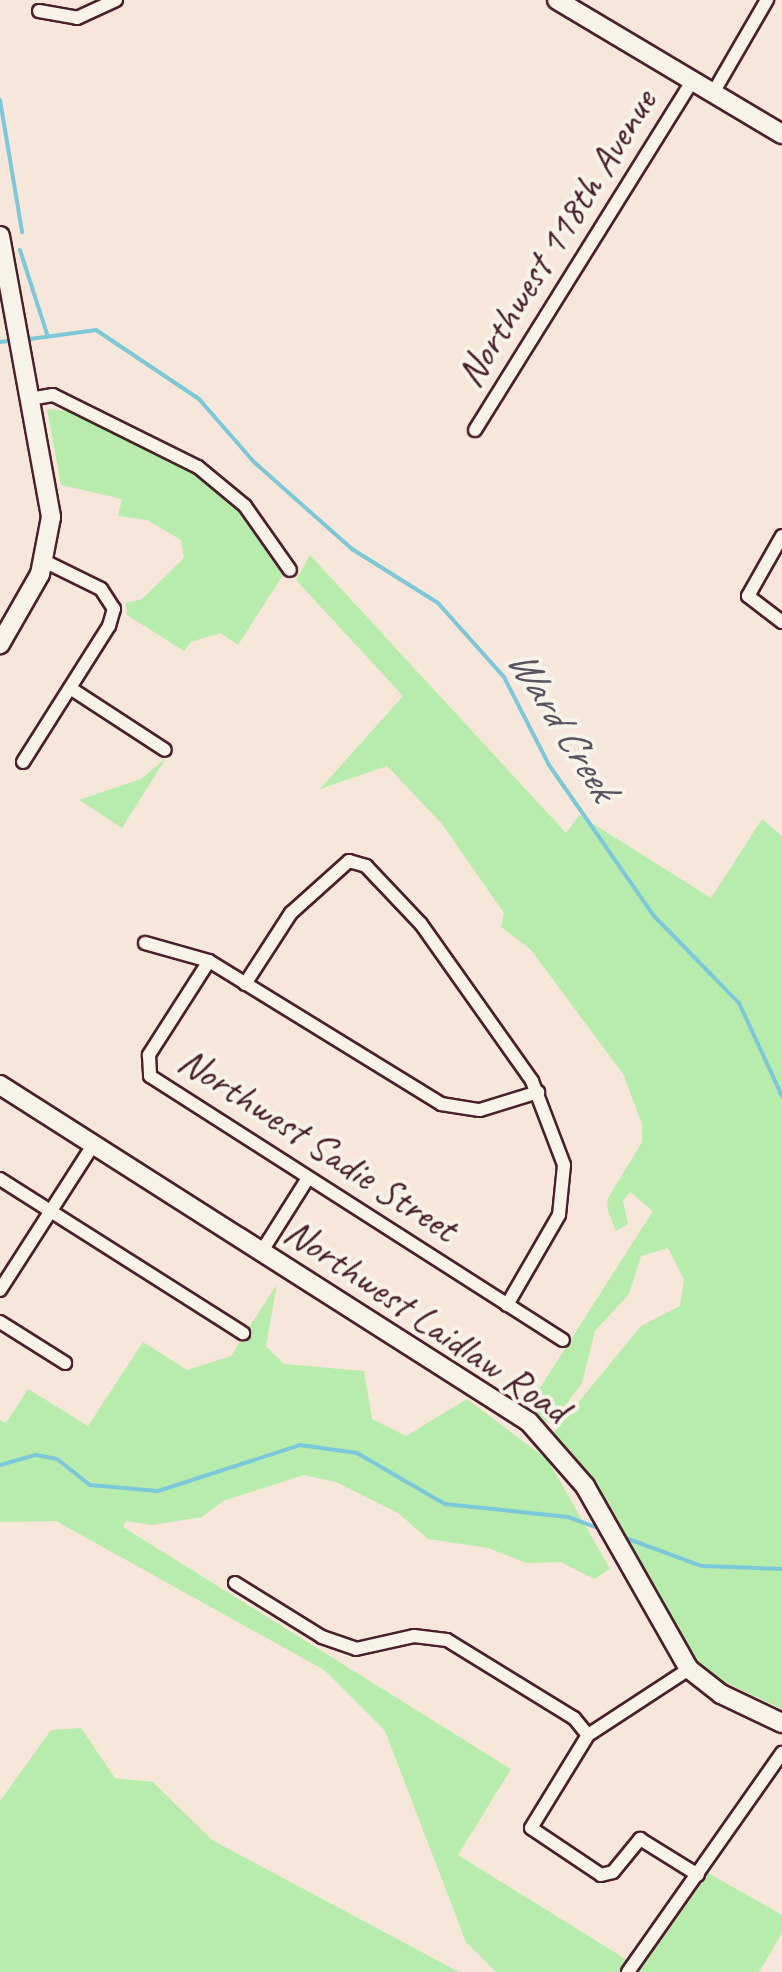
<!DOCTYPE html>
<style>
body{margin:0}
#map{position:relative;width:782px;height:1972px;overflow:hidden;background:#f7e7da;font-family:Caveat,sans-serif}
div>[style]{position:absolute}
[style*='--x']{left:calc(var(--x)*1px);top:calc(var(--y)*1px);width:calc(var(--w)*1px);rotate:calc(var(--a)*1deg)}
.green>*{inset:0;background:#b8ecad}
.stream>*{height:4px;margin:-2px;padding:0 2px;transform-origin:2px;border-radius:2px;background:#7cc8db}
.roads{filter:drop-shadow(2px 0 #4a1f2b) drop-shadow(-2px 0 #4a1f2b) drop-shadow(0 2px #4a1f2b) drop-shadow(0 -2px #4a1f2b)}
.street>*{height:12px;margin:-6px;padding:0 6px;transform-origin:6px;border-radius:6px;background:#f7f3e8}
.secondary>*{height:18px;margin:-9px;padding:0 9px;transform-origin:9px;border-radius:9px;background:#f7f3e8}
span{translate:-50% -50%;white-space:nowrap;text-align:center;line-height:1.15;-webkit-text-stroke:8px #f7f3e8;paint-order:stroke}
.street-label{font-size:40px;color:#4a1f2b}
.water-label{font-size:42px;color:#595260;font-style:italic}
</style>
<div id="map">
<div class="green">
<i style="clip-path:polygon(47px 409px,71px 411px,177px 459px,236px 500px,287px 569px,238px 645px,220px 633px,191px 642px,184px 651px,127px 615px,126px 603px,142px 599px,184px 558px,181px 540px,147px 520px,118px 516px,122px 499px,61px 485px)"></i>
<i style="clip-path:polygon(310px 555px,566px 833px,579px 815px,711px 898px,762px 819px,782px 836px,782px 1709px,718px 1679px,693px 1659px,592px 1478px,554px 1432px,641px 1326px,680px 1306px,684px 1280px,668px 1248px,641px 1256px,629px 1294px,595px 1331px,582px 1383px,565px 1406px,545px 1424px,529px 1405px,653px 1211px,630px 1192px,623px 1201px,628px 1224px,616px 1231px,608px 1211px,607px 1200px,642px 1142px,642px 1124px,623px 1074px,531px 950px,501px 927px,504px 913px,442px 824px,387px 766px,320px 789px,403px 696px,296px 580px)"></i>
<i style="clip-path:polygon(166px 758px,122px 828px,79px 800px,141px 779px)"></i>
<i style="clip-path:polygon(277px 1284px,266px 1346px,284px 1364px,364px 1371px,372px 1419px,406px 1436px,467px 1399px,548px 1460px,610px 1569px,594px 1579px,561px 1562px,527px 1563px,488px 1548px,428px 1539px,398px 1513px,336px 1482px,304px 1475px,223px 1501px,202px 1517px,152px 1525px,126px 1521px,123px 1527px,511px 1769px,458px 1855px,627px 1960px,619px 1972px,496px 1972px,466px 1942px,385px 1731px,324px 1670px,56px 1521px,0 1522px,0 1420px,6px 1423px,28px 1389px,88px 1426px,143px 1342px,187px 1370px,231px 1356px)"></i>
<i style="clip-path:polygon(81px 1728px,115px 1778px,153px 1782px,212px 1840px,459px 1972px,0 1972px,0 1801px,51px 1730px)"></i>
<i style="clip-path:polygon(708px 1873px,782px 1915px,782px 1933px,759px 1972px,639px 1972px)"></i>
</div>
<div class="stream">
<i style="--x:0;--y:100;--w:134;--a:80.5"></i>
<i style="--x:20;--y:250;--w:91;--a:72.2"></i>
<i style="--x:30;--y:339;--w:67;--a:-7.8"></i>
<i style="--x:96;--y:330;--w:124;--a:33.8"></i>
<i style="--x:199;--y:399;--w:84;--a:48.9"></i>
<i style="--x:254;--y:462;--w:131;--a:41.6"></i>
<i style="--x:352;--y:549;--w:102;--a:32.1"></i>
<i style="--x:438;--y:603;--w:99;--a:48.3"></i>
<i style="--x:504;--y:677;--w:99;--a:62.9"></i>
<i style="--x:549;--y:765;--w:184;--a:55.2"></i>
<i style="--x:654;--y:916;--w:122;--a:45.7"></i>
<i style="--x:739;--y:1003;--w:102;--a:65.2"></i>
<i style="--x:0;--y:342;--w:9;--a:-6"></i>
<i style="--x:0;--y:1465;--w:37;--a:-16"></i>
<i style="--x:36;--y:1455;--w:21;--a:11"></i>
<i style="--x:57;--y:1459;--w:42;--a:38.2"></i>
<i style="--x:90;--y:1485;--w:68;--a:5"></i>
<i style="--x:158;--y:1491;--w:149;--a:-17.9"></i>
<i style="--x:300;--y:1445;--w:58;--a:8"></i>
<i style="--x:357;--y:1453;--w:102;--a:30.1"></i>
<i style="--x:445;--y:1504;--w:124;--a:6"></i>
<i style="--x:568;--y:1517;--w:30;--a:20"></i>
<i style="--x:623;--y:1537;--w:84;--a:20.2"></i>
<i style="--x:702;--y:1566;--w:80;--a:2.1"></i>
</div>
<div class="roads">
<div class="street">
<i style="--x:39;--y:11;--w:39;--a:10"></i>
<i style="--x:77;--y:18;--w:43;--a:-24.8"></i>
<i style="--x:713;--y:93;--w:108;--a:-59.9"></i>
<i style="--x:30;--y:399;--w:23;--a:-10"></i>
<i style="--x:53;--y:395;--w:162;--a:26.4"></i>
<i style="--x:198;--y:467;--w:61;--a:39.7"></i>
<i style="--x:245;--y:506;--w:78;--a:54.9"></i>
<i style="--x:475;--y:430;--w:411;--a:-58.1"></i>
<i style="--x:782;--y:536;--w:69;--a:119.5"></i>
<i style="--x:748;--y:596;--w:43;--a:37.4"></i>
<i style="--x:70;--y:688;--w:113;--a:33.1"></i>
<i style="--x:23;--y:762;--w:161;--a:-57.7"></i>
<i style="--x:109;--y:626;--w:18;--a:-74"></i>
<i style="--x:114;--y:609;--w:24;--a:-123"></i>
<i style="--x:101;--y:589;--w:64;--a:-153.8"></i>
<i style="--x:145;--y:943;--w:66;--a:15.7"></i>
<i style="--x:209;--y:961;--w:273;--a:31.6"></i>
<i style="--x:441;--y:1104;--w:39;--a:9"></i>
<i style="--x:480;--y:1110;--w:61;--a:-17.2"></i>
<i style="--x:209;--y:961;--w:112;--a:122.6"></i>
<i style="--x:149;--y:1055;--w:21;--a:87"></i>
<i style="--x:150;--y:1076;--w:490;--a:32.6"></i>
<i style="--x:245;--y:984;--w:85;--a:-57.1"></i>
<i style="--x:291;--y:913;--w:78;--a:-41.9"></i>
<i style="--x:349;--y:861;--w:18;--a:16"></i>
<i style="--x:366;--y:866;--w:80;--a:46.5"></i>
<i style="--x:421;--y:924;--w:192;--a:54.7"></i>
<i style="--x:532;--y:1081;--w:90;--a:69.1"></i>
<i style="--x:564;--y:1165;--w:50;--a:95.7"></i>
<i style="--x:559;--y:1215;--w:104;--a:120"></i>
<i style="--x:0;--y:1179;--w:288;--a:32.4"></i>
<i style="--x:262;--y:1251;--w:86;--a:-57.8"></i>
<i style="--x:0;--y:1290;--w:172;--a:-57.3"></i>
<i style="--x:0;--y:1322;--w:77;--a:32.2"></i>
<i style="--x:235;--y:1583;--w:102;--a:31.8"></i>
<i style="--x:322;--y:1637;--w:36;--a:19"></i>
<i style="--x:356;--y:1649;--w:59;--a:-12.6"></i>
<i style="--x:414;--y:1636;--w:33;--a:7"></i>
<i style="--x:447;--y:1640;--w:149;--a:31.6"></i>
<i style="--x:574;--y:1718;--w:22;--a:51"></i>
<i style="--x:689;--y:1669;--w:121;--a:146.8"></i>
<i style="--x:588;--y:1735;--w:109;--a:121.5"></i>
<i style="--x:531;--y:1828;--w:84;--a:33.9"></i>
<i style="--x:601;--y:1875;--w:12;--a:-14"></i>
<i style="--x:613;--y:1872;--w:43;--a:-50.7"></i>
<i style="--x:640;--y:1839;--w:68;--a:31.8"></i>
<i style="--x:628;--y:1972;--w:268;--a:-54.9"></i>
</div>
<div class="secondary">
<i style="--x:557;--y:0;--w:262;--a:30.8"></i>
<i style="--x:0;--y:236;--w:286;--a:79.7"></i>
<i style="--x:51;--y:517;--w:58;--a:100.9"></i>
<i style="--x:40;--y:574;--w:81;--a:119.7"></i>
<i style="--x:0;--y:1085;--w:627;--a:32.5"></i>
<i style="--x:529;--y:1422;--w:85;--a:48.8"></i>
<i style="--x:585;--y:1486;--w:210;--a:60.4"></i>
<i style="--x:689;--y:1669;--w:41;--a:38"></i>
<i style="--x:721;--y:1694;--w:68;--a:25.4"></i>
</div>
</div>
<div class="street-label">
<span style="left:556px;top:238px;rotate:-58deg">Northwest 118th Avenue</span>
<span style="left:318px;top:1144px;rotate:33deg">Northwest Sadie Street</span>
<span style="left:427px;top:1320px;rotate:34deg">Northwest Laidlaw Road</span>
</div>
<div class="water-label">
<span style="left:562px;top:724px;rotate:58deg">Ward Creek</span>
</div>
</div>
